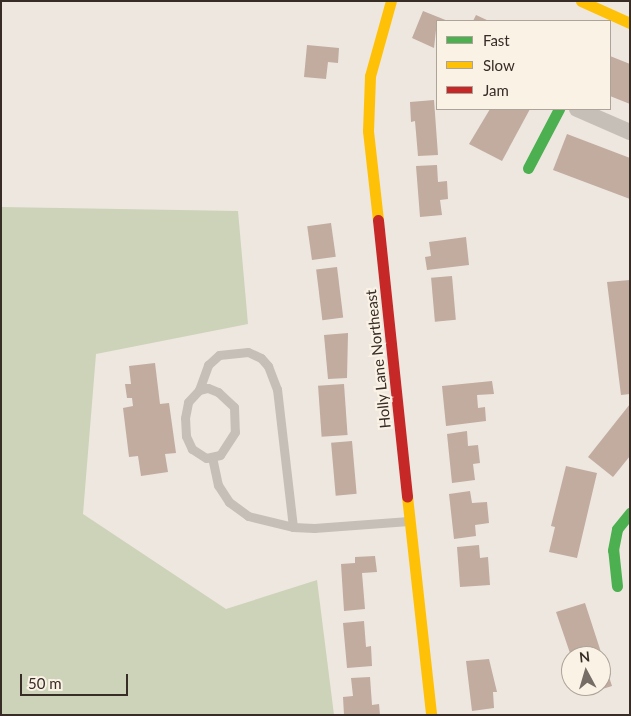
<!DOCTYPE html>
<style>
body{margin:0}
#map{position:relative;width:631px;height:716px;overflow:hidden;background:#ede7df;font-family:Lato,sans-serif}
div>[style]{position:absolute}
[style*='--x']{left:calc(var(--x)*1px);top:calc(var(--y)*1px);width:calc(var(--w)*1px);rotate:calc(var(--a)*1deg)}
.green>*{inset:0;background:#cdd3b8}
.building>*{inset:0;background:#c2ab9f;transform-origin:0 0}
.lane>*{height:9px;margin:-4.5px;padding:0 4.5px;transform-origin:4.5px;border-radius:4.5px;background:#c6bfb8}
.street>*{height:16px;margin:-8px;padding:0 8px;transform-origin:8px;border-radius:8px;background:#c6bfb8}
.fast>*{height:11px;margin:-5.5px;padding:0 5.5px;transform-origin:5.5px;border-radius:5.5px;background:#4caf50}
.slow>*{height:11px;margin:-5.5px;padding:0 5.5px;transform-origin:5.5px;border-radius:5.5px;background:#ffc107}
.jam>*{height:11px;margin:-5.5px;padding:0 5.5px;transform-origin:5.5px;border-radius:5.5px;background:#c62828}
span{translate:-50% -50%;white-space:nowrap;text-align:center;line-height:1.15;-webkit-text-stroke:4.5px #fbf2e6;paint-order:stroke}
.street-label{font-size:15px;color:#372c26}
.frame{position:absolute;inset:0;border:2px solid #372c26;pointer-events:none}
.legend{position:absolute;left:436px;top:20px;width:175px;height:90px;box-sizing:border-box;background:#fbf2e6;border:1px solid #ada399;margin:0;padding:6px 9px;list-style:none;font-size:15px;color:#372c26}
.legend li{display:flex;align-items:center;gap:10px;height:25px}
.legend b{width:25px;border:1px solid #ada399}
.north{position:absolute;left:561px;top:646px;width:50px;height:50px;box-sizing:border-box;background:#fbf2e6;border:1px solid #ada399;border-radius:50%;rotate:354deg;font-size:14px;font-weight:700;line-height:20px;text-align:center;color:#372c26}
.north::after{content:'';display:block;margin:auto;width:18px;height:22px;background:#776d67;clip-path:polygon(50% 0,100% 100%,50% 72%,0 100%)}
.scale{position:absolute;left:20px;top:674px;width:108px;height:22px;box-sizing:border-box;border:2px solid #372c26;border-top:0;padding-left:6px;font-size:15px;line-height:18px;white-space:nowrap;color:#372c26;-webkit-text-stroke:4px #fbf2e6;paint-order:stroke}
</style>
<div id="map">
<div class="green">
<i style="clip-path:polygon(1px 207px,238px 211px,248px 324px,96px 354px,83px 514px,226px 609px,317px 580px,334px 715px,1px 715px)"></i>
</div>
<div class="building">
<i style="clip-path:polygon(423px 11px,448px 21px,437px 21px,434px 48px,412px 38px)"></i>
<i style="clip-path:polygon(476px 15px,489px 21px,473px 21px)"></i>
<i style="clip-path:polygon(307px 45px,339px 48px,338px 63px,328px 62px,326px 79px,304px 77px)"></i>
<i style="clip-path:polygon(610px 56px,630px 64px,630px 104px,610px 96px)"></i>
<i style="clip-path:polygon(434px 100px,438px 155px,418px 156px,415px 121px,411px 122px,410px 102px)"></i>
<i style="clip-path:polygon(490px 109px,530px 109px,502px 161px,469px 144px)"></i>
<i style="clip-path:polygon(567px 134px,630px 158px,630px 199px,553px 170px)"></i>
<i style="clip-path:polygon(437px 165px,438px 182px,447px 181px,448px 199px,440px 200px,442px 215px,420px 217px,416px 166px)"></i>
<i style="left:331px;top:223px;width:34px;height:24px;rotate:82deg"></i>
<i style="clip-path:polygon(466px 237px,469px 265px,427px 270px,425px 257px,431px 256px,429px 242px)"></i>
<i style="left:337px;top:267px;width:51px;height:21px;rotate:83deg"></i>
<i style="left:452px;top:276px;width:44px;height:21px;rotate:85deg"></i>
<i style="clip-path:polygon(630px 280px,630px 394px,621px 395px,607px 282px)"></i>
<i style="clip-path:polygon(348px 333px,347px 378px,328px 379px,324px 335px)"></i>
<i style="clip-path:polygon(155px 363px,160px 404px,169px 403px,176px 453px,165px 454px,168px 472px,141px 476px,138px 456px,129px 457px,123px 408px,133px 406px,132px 398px,127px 398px,125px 384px,131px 384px,129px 366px)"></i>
<i style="clip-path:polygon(492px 381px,494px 394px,477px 395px,478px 408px,485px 407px,486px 421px,446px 426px,442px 386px)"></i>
<i style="left:344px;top:384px;width:51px;height:26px;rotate:86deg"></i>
<i style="clip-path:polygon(630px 404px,630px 456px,613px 477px,588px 457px)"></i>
<i style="clip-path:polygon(467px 431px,468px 446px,478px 445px,480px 463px,473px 464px,475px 480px,452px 483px,447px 434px)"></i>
<i style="left:352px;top:441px;width:53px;height:21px;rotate:85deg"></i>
<i style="clip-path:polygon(566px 466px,597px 473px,577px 558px,549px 552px,555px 527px,551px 526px)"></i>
<i style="clip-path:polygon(470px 491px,472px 503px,487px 502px,489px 523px,475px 525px,476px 536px,454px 539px,449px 494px)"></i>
<i style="clip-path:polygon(479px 545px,480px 558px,488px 557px,490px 585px,460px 587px,457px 547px)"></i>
<i style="clip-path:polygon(375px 556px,377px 572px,362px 573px,365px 609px,344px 611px,341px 564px,355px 563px,355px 557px)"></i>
<i style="clip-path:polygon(585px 603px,612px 686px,583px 695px,580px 686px,601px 686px,601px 656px,571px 656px,556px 612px)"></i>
<i style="clip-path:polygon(364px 621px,366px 647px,371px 646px,372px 666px,347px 668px,343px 623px)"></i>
<i style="clip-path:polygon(489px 659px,497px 692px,493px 692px,494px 708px,472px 711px,466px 661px)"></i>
<i style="clip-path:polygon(370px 677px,372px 705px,379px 704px,380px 715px,344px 715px,343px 697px,353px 696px,351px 678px)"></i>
</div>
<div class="lane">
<i style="--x:199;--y:390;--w:9;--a:-13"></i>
<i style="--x:208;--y:388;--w:11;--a:22"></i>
<i style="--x:218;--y:392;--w:22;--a:43"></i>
<i style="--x:234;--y:407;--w:25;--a:88"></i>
<i style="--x:235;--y:432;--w:27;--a:123"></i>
<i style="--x:220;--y:455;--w:14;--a:168"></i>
<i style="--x:206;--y:458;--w:17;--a:-147"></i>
<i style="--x:192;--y:449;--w:14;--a:-115"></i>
<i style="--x:186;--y:436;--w:18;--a:-93"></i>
<i style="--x:185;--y:418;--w:16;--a:-79"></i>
<i style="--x:188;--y:402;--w:16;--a:-47"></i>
<i style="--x:199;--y:390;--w:27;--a:-70"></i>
<i style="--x:208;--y:365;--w:15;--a:-42"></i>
<i style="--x:219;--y:355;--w:29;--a:-6"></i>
<i style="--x:248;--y:352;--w:14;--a:25"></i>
<i style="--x:261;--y:358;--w:11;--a:49"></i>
<i style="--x:268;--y:366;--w:25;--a:69"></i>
<i style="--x:277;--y:389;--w:139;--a:83.4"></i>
<i style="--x:293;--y:527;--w:21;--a:3"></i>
<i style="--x:314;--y:528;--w:95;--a:-4.2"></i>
<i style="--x:212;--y:457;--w:29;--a:78"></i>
<i style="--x:218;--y:485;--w:20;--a:57"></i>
<i style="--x:229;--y:502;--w:24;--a:36"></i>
<i style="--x:248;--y:516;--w:46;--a:13.7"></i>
</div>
<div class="street">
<i style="--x:577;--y:109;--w:58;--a:23.5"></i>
</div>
<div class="fast">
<i style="--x:528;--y:168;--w:67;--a:-62.3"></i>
<i style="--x:617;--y:586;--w:36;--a:-96"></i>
<i style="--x:613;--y:550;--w:21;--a:-79"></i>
<i style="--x:617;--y:529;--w:21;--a:-51"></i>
</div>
<div class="slow">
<i style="--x:581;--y:1;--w:54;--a:24.2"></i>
<i style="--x:378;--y:220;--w:90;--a:-96.4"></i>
<i style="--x:368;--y:131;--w:55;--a:-87.9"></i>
<i style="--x:370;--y:76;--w:78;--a:-74.4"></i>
<i style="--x:407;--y:496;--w:220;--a:83.7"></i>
</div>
<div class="jam">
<i style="--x:378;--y:220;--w:278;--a:84"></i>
</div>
<div class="street-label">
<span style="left:378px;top:359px;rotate:-96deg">Holly Lane Northeast</span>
</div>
<div class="frame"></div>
<ul class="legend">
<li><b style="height:6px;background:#4caf50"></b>Fast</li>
<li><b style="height:6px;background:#ffc107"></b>Slow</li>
<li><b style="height:6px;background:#c62828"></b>Jam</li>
</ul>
<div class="north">N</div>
<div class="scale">50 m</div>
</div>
